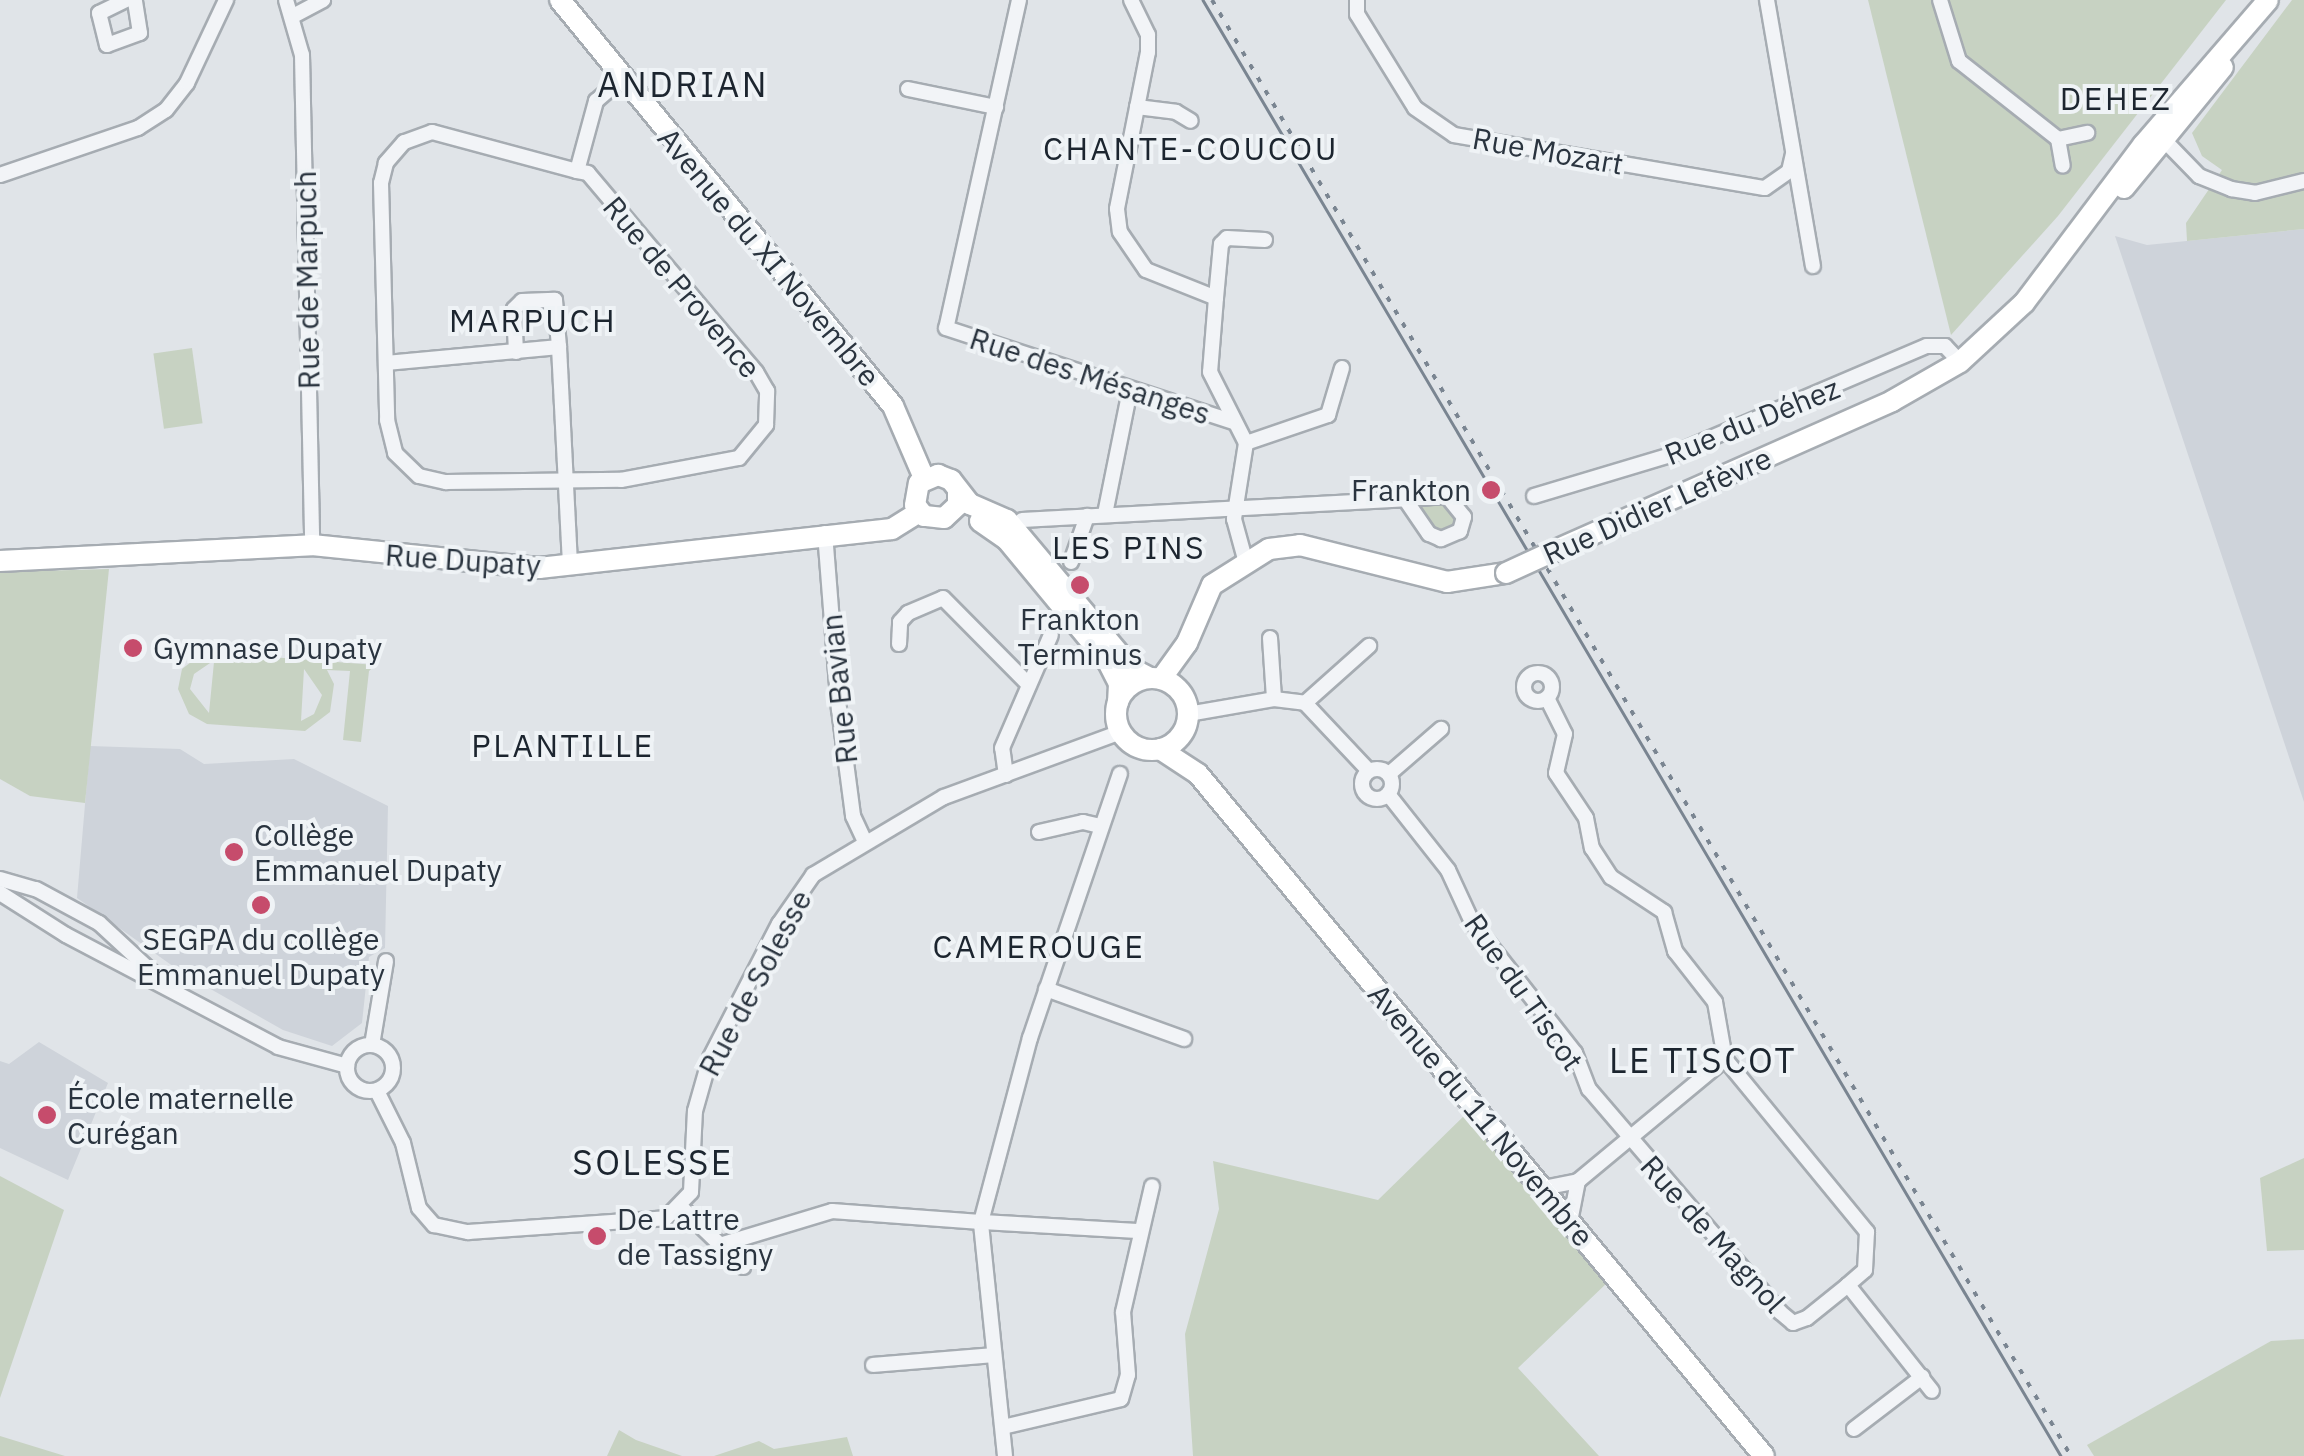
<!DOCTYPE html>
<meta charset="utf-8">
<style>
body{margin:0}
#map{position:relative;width:2304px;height:1456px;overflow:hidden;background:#e0e4e8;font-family:"IBM Plex Sans",sans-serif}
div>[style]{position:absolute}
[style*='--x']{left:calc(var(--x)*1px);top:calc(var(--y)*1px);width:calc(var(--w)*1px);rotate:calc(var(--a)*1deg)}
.built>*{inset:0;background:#ced3da}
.green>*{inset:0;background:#c7d2c2;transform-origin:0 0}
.roads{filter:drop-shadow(2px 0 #a6acb2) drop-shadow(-2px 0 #a6acb2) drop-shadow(0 2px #a6acb2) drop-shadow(0 -2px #a6acb2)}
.street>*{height:14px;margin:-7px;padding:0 7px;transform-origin:7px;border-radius:7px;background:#f2f4f7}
.street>.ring{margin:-7px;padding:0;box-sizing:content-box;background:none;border:14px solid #f2f4f7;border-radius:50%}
.secondary>*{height:20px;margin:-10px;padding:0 10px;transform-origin:10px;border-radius:10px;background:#fff}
.secondary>.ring{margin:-10px;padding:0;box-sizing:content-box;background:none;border:20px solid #fff;border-radius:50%}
.tram>*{height:2.5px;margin:-1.25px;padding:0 1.25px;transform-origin:1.25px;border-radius:1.25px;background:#7a8591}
.rail>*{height:4px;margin-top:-2px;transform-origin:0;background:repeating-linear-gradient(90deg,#7a8591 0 5px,transparent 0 15px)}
.bridges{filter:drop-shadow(2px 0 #a6acb2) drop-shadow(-2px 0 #a6acb2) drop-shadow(0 2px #a6acb2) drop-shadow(0 -2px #a6acb2)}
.secondary-bridge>*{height:20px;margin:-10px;padding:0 10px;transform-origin:10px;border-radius:10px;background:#fff}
.dots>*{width:28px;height:28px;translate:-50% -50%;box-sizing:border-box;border:5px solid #eff3f6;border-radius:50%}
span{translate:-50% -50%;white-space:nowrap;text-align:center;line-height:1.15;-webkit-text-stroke:8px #eff3f6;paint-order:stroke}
.street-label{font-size:30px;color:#2a343f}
.poi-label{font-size:30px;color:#2a343f}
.right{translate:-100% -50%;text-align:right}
.left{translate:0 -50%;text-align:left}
.neighbourhood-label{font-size:32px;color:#1c252f;letter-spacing:2.5px}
.quarter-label{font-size:35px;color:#1c252f;letter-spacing:2.5px}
</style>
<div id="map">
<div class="built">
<i style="clip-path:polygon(2304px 229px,2304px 802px,2115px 236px,2147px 245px)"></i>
<i style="clip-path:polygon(90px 746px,180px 749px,204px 764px,294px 759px,388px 806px,385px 948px,369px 957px,362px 1023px,332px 1046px,283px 1030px,184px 974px,77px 898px)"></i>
<i style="clip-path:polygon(39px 1042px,108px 1083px,68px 1180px,0 1148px,0 1061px,9px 1064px)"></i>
</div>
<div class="green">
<i style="clip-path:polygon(1868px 0,2226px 0,2058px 216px,1951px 335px)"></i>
<i style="clip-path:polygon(2292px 0,2304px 0,2304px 229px,2187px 241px,2186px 223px,2222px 170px,2202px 156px,2192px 133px)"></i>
<i style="left:192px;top:348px;width:76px;height:39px;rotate:82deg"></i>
<i style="clip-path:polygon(1441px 500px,1458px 510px,1457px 526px,1441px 534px,1427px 525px,1419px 503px)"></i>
<i style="clip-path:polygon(109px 569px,85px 803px,30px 796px,0 779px,0 572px)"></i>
<i style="clip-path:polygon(evenodd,204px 652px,376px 665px,369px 671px,361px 742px,343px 740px,350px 671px,327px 670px,334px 684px,330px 712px,305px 731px,207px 724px,189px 714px,178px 689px,182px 669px,204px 652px,213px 661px,214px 662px,209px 713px,190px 689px,194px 674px,213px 661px,204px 652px,304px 669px,322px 695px,314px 714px,301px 721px,304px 669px)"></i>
<i style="clip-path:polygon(1469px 1111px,1609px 1281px,1518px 1368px,1599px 1456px,1193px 1456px,1185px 1334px,1219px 1209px,1213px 1161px,1378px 1200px)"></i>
<i style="clip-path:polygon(2304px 1158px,2304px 1250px,2267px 1251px,2260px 1178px)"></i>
<i style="clip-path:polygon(0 1176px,64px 1210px,0 1398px)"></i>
<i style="clip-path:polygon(2304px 1339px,2304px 1456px,2094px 1456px,2087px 1445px,2271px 1341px)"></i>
<i style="clip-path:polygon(619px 1430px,636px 1440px,682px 1456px,607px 1456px)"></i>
<i style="clip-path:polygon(0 1436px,65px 1456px,0 1456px)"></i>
<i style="clip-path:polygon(847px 1437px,853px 1456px,714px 1456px,759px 1441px,774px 1449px)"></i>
</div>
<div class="roads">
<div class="street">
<i style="--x:126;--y:0;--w:30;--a:154"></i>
<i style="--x:99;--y:13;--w:33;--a:76"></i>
<i style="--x:107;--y:45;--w:35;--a:-20"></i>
<i style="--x:140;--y:33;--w:33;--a:-99"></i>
<i style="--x:286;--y:0;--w:57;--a:73.8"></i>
<i style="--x:302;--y:55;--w:490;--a:88.8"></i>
<i style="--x:1019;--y:0;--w:336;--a:102.5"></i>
<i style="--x:946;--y:328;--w:302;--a:18.1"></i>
<i style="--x:1131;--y:0;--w:39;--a:64"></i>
<i style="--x:1148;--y:35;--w:17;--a:90"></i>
<i style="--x:1148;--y:52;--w:160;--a:101.2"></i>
<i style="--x:1117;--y:209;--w:23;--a:83"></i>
<i style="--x:1120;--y:232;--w:46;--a:55.6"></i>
<i style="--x:1146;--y:270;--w:75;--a:21.8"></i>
<i style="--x:1216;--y:298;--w:74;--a:94.6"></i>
<i style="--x:1210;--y:372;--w:80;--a:63.1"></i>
<i style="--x:1246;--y:443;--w:77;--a:99"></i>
<i style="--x:1234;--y:519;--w:41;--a:74.6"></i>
<i style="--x:1357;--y:0;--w:14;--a:90"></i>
<i style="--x:1357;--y:14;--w:110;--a:58.3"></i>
<i style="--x:1415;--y:108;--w:47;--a:34.7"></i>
<i style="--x:1454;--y:135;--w:315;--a:9.7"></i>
<i style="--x:1765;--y:188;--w:29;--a:-35"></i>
<i style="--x:1789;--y:171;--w:18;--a:-77"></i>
<i style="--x:1767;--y:0;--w:270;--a:80.2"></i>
<i style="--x:1940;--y:0;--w:64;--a:72.7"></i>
<i style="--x:1959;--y:61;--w:126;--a:38.2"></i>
<i style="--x:2058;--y:139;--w:27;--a:80"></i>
<i style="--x:295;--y:15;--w:32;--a:-28"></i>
<i style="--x:908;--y:89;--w:90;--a:11.6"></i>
<i style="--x:1137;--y:107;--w:39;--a:7"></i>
<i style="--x:1176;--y:112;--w:17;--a:31"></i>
<i style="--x:2165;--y:130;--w:11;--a:90"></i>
<i style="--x:2165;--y:141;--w:49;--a:45.8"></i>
<i style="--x:2199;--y:176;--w:35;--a:22"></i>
<i style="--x:2231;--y:189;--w:24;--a:9"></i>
<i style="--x:2255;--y:193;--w:50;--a:-13.8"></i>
<i style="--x:2058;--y:139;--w:30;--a:-12"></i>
<i style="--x:577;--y:171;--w:150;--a:-164.9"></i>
<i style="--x:432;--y:132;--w:30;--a:160"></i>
<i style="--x:404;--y:142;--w:28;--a:131"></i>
<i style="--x:386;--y:163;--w:21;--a:104"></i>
<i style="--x:381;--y:183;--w:237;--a:88.5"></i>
<i style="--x:387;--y:420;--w:34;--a:76"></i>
<i style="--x:395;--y:453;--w:33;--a:44"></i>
<i style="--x:419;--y:476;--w:28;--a:13"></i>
<i style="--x:446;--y:482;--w:175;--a:-0.7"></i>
<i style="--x:621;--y:480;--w:120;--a:-10.6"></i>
<i style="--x:739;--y:458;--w:43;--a:-50.7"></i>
<i style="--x:766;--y:425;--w:34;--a:-88"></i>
<i style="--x:767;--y:391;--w:22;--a:-120"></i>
<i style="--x:756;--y:372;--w:260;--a:-130.2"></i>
<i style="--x:588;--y:173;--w:11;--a:-170"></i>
<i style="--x:577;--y:171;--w:73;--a:-74.8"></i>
<i style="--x:596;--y:101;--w:33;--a:-41"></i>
<i style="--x:0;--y:175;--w:146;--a:-18.8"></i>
<i style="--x:138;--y:128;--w:33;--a:-33"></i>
<i style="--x:166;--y:110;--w:34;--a:-52"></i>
<i style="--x:187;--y:83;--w:92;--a:-64.8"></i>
<i style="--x:1216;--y:298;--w:54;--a:-84.7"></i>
<i style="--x:1221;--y:244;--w:8;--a:-45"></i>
<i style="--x:1227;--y:238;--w:38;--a:3"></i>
<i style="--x:516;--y:352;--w:43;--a:-92.7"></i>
<i style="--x:514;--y:309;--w:11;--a:-45"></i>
<i style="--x:522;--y:301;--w:33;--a:-2"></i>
<i style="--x:555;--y:300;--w:47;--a:85.1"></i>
<i style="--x:386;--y:363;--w:174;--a:-5.3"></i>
<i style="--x:559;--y:347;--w:219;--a:87.1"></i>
<i style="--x:1246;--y:443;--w:87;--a:-18.9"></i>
<i style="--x:1328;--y:415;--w:49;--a:-73.4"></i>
<i style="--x:1447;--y:496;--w:27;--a:51"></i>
<i style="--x:1464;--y:517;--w:15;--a:106"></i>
<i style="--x:1460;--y:531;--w:21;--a:157"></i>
<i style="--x:1441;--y:539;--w:13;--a:-157"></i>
<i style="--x:1429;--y:534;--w:42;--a:-124.4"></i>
<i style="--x:1405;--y:499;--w:42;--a:-4.1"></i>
<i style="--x:1534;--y:496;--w:143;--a:-16.7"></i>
<i style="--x:1671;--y:455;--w:278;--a:-23.1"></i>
<i style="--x:1927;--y:346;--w:18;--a:0"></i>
<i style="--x:1945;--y:346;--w:22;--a:47"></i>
<i style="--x:1105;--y:514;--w:126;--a:-78.6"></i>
<i style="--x:1022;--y:520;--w:384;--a:-3.1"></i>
<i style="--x:825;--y:533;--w:177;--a:85.5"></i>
<i style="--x:839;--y:709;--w:108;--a:82.5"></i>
<i style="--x:853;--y:816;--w:29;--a:65"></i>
<i style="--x:1071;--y:562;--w:49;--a:-70.8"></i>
<i style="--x:1270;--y:638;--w:61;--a:86.2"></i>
<i style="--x:899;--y:644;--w:22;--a:-87"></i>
<i style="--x:900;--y:622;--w:12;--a:-48"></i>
<i style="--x:908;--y:613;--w:38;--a:-23"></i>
<i style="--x:943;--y:598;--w:122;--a:45.3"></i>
<i class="ring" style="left:1524px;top:673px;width:14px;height:14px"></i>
<i style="--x:1547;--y:698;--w:40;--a:63.4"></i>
<i style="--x:1565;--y:734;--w:40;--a:103"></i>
<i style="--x:1556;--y:773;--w:54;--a:56.3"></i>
<i style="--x:1586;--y:818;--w:31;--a:79"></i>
<i style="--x:1592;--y:848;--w:35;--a:57"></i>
<i style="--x:1611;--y:877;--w:64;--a:33.4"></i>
<i style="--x:1664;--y:912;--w:41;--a:74.2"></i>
<i style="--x:1675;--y:951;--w:65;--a:51.9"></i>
<i style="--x:1715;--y:1002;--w:58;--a:80"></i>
<i style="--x:1305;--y:703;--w:86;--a:-41.7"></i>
<i style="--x:1188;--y:714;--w:87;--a:-9.9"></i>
<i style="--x:1274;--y:699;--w:31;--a:7"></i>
<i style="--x:1305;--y:703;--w:93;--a:46.7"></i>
<i class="ring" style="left:1362px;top:769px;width:16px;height:16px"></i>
<i style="--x:1389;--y:774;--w:69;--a:-40.9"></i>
<i style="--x:1006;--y:775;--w:27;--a:-98"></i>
<i style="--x:1002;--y:748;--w:123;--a:-66.6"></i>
<i style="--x:1388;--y:794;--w:97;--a:51.7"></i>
<i style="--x:1448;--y:870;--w:57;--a:65.2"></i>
<i style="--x:1472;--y:922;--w:167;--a:51.8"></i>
<i style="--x:1575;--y:1053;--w:39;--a:69"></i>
<i style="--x:1589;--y:1089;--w:294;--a:49.4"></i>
<i style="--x:1780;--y:1312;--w:17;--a:40"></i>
<i style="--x:1793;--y:1323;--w:15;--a:-20"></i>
<i style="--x:1807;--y:1318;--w:53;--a:-38.8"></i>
<i style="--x:1848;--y:1285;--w:135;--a:51.6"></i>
<i style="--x:1039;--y:832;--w:45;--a:-12.8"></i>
<i style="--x:1083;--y:822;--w:17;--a:13"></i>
<i style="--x:0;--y:879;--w:37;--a:16"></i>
<i style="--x:36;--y:889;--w:72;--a:28.4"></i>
<i style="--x:99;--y:923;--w:72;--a:42.8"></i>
<i style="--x:0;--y:893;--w:78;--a:32.5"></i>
<i style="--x:66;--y:935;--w:240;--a:27.8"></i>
<i style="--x:278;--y:1047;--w:72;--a:15.4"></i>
<i style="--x:1046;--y:989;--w:147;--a:19.9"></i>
<i class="ring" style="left:347px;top:1045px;width:32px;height:32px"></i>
<i style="--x:372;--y:1045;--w:85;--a:-80.5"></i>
<i style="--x:377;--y:1091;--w:58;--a:63.4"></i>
<i style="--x:403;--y:1143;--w:67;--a:76.2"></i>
<i style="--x:419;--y:1208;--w:23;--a:49"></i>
<i style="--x:434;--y:1225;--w:35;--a:12"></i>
<i style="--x:468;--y:1232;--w:198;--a:-4"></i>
<i style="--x:666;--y:1218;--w:36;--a:-46"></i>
<i style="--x:691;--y:1192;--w:81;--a:-87.2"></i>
<i style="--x:695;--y:1111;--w:55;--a:-74.2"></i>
<i style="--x:710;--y:1058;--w:151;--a:-62.8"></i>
<i style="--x:779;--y:924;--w:60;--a:-55.2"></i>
<i style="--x:813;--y:875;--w:152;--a:-30.8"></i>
<i style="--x:944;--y:797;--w:189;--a:-20.2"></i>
<i style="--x:1543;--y:1188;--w:36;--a:-11"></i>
<i style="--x:682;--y:1208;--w:85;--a:44"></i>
<i style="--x:1570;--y:1222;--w:42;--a:-79"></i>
<i style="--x:1578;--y:1181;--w:191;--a:-39.7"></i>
<i style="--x:1725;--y:1059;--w:224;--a:50.6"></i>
<i style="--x:1867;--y:1232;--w:38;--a:93"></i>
<i style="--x:1865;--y:1270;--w:23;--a:139"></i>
<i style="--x:723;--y:1244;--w:114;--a:-16.8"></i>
<i style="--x:832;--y:1211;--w:149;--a:4.2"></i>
<i style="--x:981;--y:1222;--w:190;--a:-75.1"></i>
<i style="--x:1030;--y:1038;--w:279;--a:-71.2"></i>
<i style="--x:873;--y:1365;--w:121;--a:-4.7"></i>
<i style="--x:1003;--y:1427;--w:121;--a:-13.3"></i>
<i style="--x:1121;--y:1399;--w:25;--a:-74"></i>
<i style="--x:1128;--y:1375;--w:63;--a:-94.5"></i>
<i style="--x:1123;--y:1312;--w:129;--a:-77"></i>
<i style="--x:1854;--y:1429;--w:86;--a:-37.4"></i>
<i style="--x:1005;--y:1456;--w:235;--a:-95.9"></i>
<i style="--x:981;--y:1222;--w:158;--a:3.3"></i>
</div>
<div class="secondary">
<i style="--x:560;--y:0;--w:525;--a:50.64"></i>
<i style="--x:893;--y:406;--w:78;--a:66.7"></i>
<i style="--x:2124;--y:188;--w:156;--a:-50.7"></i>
<i style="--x:958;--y:492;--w:13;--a:90"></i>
<i style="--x:958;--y:505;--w:19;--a:137"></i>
<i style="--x:944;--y:518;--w:20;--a:-174"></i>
<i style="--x:924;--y:516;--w:14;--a:-129"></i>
<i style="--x:915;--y:505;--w:22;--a:-80"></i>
<i style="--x:919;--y:483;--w:21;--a:-23"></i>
<i style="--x:938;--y:475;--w:14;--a:21"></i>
<i style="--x:951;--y:480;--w:31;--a:52"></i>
<i style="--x:970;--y:504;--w:40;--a:23.4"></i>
<i style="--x:1007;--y:520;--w:193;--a:50"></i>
<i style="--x:1131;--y:668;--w:21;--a:28"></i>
<i style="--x:980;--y:521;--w:33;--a:35"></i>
<i style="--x:1007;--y:540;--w:158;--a:50.4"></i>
<i style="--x:1108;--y:662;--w:25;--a:63"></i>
<i style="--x:1119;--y:684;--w:18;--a:93"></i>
<i style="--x:1554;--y:551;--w:370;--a:-23.9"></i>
<i style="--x:1892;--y:401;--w:78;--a:-29.8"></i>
<i style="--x:1960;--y:362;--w:87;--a:-42.7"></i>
<i style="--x:2024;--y:303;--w:198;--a:-53"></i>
<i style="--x:2143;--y:145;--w:191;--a:-49.2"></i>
<i style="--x:0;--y:561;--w:312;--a:-2.9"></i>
<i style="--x:312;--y:545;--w:228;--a:5.8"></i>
<i style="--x:539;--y:568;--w:355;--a:-6.3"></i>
<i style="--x:892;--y:529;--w:32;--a:-32"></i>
<i class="ring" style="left:1116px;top:678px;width:52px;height:52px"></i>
<i style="--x:1161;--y:679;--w:44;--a:-54.2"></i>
<i style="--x:1187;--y:643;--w:63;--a:-66.7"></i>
<i style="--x:1212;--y:585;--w:67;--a:-32.3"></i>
<i style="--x:1269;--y:549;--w:31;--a:-7"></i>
<i style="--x:1300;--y:545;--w:152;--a:14.1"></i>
<i style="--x:1447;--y:582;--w:60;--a:-8.7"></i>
<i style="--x:1160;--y:749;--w:45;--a:33.3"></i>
<i style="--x:1198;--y:774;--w:886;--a:50.31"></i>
</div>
</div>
<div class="tram">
<i style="--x:1203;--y:0;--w:1690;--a:59.49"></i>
</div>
<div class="rail">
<i style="--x:1212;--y:0;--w:1691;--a:59.46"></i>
</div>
<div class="bridges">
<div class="secondary-bridge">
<i style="--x:1506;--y:573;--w:53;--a:-24.6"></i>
</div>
</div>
<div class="dots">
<i style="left:1491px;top:490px;background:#c64c6c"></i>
<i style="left:1080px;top:585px;background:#c64c6c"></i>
<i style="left:133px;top:648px;background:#c64c6c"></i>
<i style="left:234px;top:852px;background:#c64c6c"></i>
<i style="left:261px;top:905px;background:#c64c6c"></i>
<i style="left:47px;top:1115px;background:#c64c6c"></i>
<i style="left:597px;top:1236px;background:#c64c6c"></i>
</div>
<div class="street-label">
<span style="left:1548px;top:151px;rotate:10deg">Rue Mozart</span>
<span style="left:769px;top:257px;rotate:50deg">Avenue du XI Novembre</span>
<span style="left:307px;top:280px;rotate:-91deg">Rue de Marpuch</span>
<span style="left:682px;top:287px;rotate:50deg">Rue de Provence</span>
<span style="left:1090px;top:376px;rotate:18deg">Rue des Mésanges</span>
<span style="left:1752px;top:421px;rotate:-22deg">Rue du Déhez</span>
<span style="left:1657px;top:506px;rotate:-24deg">Rue Didier Lefèvre</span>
<span style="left:463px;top:560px;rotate:4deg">Rue Dupaty</span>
<span style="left:839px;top:689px;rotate:-96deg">Rue Bavian</span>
<span style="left:755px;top:983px;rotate:-62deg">Rue de Solesse</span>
<span style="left:1524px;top:992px;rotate:55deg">Rue du Tiscot</span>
<span style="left:1481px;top:1115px;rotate:50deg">Avenue du 11 Novembre</span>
<span style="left:1713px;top:1234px;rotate:48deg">Rue de Magnol</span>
</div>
<div class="poi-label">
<span class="right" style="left:1471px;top:490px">Frankton</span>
<span style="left:1080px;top:636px">Frankton<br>Terminus</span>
<span class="left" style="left:153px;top:648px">Gymnase Dupaty</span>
<span class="left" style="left:254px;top:852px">Collège<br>Emmanuel Dupaty</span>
<span style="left:261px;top:956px">SEGPA du collège<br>Emmanuel Dupaty</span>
<span class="left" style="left:67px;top:1115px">École maternelle<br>Curégan</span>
<span class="left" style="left:617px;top:1236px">De Lattre<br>de Tassigny</span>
</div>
<div class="neighbourhood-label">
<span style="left:2116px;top:98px">DEHEZ</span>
<span style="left:1191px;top:148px">CHANTE-COUCOU</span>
<span style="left:533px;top:320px">MARPUCH</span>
<span style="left:1129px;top:547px">LES PINS</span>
<span style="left:563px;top:745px">PLANTILLE</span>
<span style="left:1039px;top:946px">CAMEROUGE</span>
</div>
<div class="quarter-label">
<span style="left:683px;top:84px">ANDRIAN</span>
<span style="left:1703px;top:1060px">LE TISCOT</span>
<span style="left:653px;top:1162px">SOLESSE</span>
</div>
</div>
